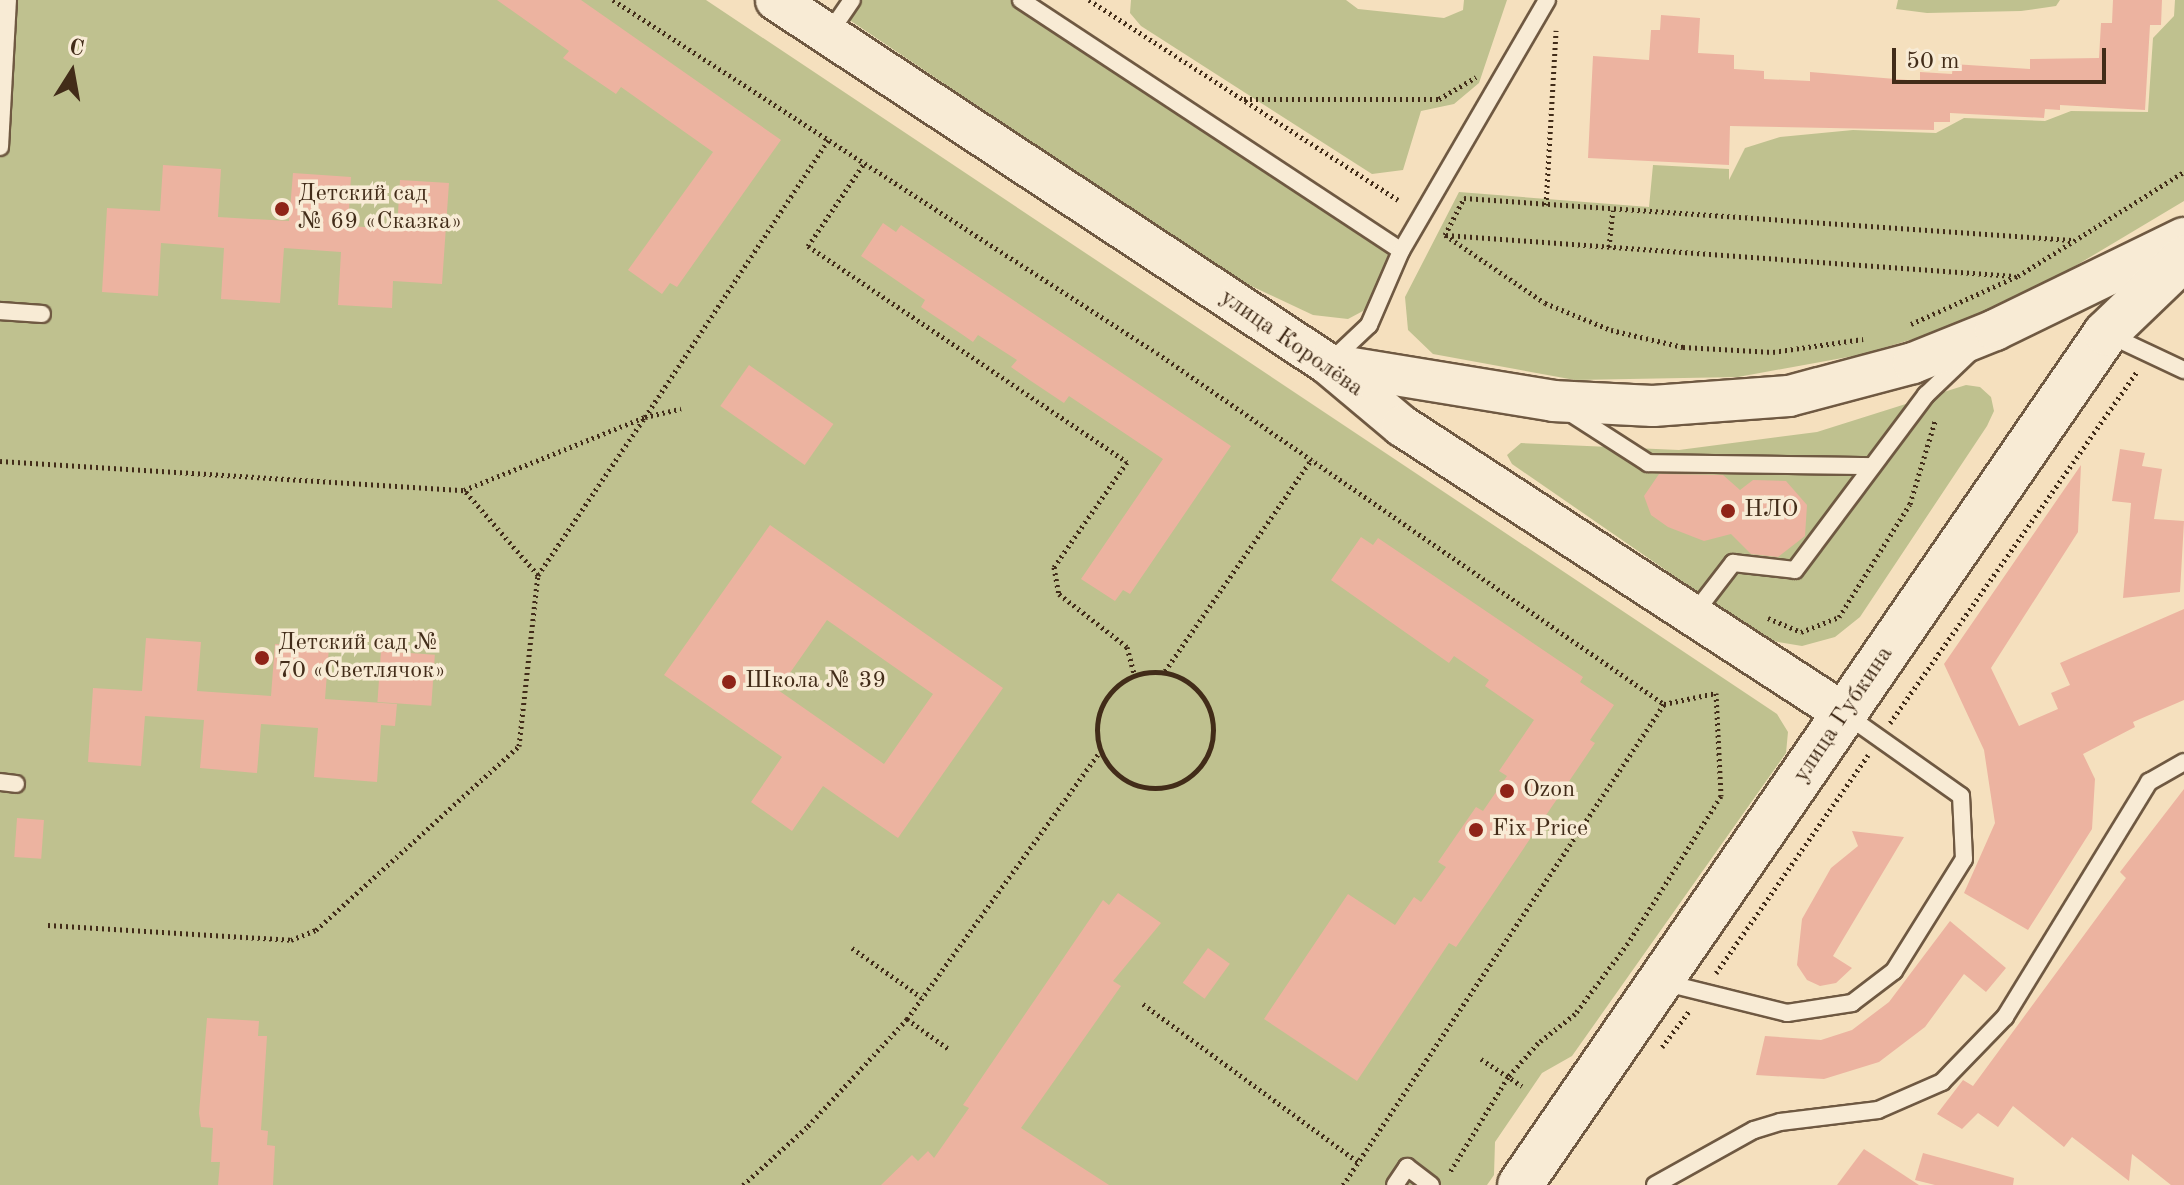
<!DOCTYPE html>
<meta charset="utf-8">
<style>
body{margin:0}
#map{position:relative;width:2184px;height:1185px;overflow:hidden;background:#f5e0be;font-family:"Old Standard TT",serif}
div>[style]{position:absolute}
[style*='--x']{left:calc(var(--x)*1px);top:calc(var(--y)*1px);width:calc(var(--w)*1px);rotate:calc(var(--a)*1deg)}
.green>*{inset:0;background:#bfc18f}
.building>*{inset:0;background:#ecb3a0;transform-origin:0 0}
.path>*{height:5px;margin-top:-2.5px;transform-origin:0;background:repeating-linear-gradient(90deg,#422c19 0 2px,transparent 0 6px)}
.path>.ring{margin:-2.5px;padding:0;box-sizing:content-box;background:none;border:5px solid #422c19;border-radius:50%}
.roads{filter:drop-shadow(2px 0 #6f5942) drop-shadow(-2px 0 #6f5942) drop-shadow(0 2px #6f5942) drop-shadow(0 -2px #6f5942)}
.service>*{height:16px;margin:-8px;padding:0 8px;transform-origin:8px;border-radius:8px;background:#f8ebd5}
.tertiary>*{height:40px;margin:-20px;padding:0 20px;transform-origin:20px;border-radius:20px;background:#f8ebd5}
.secondary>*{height:44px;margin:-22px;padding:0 22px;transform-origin:22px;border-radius:22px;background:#f8ebd5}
.dots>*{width:22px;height:22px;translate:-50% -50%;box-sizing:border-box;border:4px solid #f8ebd5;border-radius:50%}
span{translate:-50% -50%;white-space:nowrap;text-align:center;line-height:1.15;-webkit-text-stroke:7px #f8ebd5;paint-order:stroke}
.poi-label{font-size:24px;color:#422c19}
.left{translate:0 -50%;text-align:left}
.street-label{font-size:24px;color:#422c19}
.north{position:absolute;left:32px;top:32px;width:80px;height:80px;-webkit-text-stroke:6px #f8ebd5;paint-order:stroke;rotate:11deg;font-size:22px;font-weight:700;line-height:32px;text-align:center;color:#422c19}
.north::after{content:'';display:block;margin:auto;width:28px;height:36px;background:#422c19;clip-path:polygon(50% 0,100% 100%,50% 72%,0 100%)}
.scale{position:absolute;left:1892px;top:48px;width:214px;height:36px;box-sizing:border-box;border:4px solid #422c19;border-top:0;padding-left:10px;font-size:24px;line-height:28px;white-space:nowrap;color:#422c19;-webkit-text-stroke:6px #f8ebd5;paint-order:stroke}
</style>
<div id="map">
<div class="green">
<i style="clip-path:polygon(0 0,706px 0,1777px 714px,1788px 732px,1786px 753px,1572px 1056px,1542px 1073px,1495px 1142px,1494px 1175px,1487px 1185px,0 1185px)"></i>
<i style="clip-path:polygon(861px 0,1013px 0,1393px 252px,1375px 295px,1363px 311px,1348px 319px,1313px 315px,1232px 277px,848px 19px)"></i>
<i style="clip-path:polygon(1131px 0,1346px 0,1358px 9px,1444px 18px,1463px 10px,1464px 0,1507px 0,1479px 83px,1454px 104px,1421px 111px,1403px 170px,1372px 174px,1141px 26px,1130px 13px)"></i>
<i style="clip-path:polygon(1898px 0,2060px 0,2056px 6px,2021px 11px,1927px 13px,1896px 9px)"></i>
<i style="clip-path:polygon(2175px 0,2184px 0,2184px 201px,2030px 293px,1944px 330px,1859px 355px,1738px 377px,1575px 380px,1433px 354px,1408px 330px,1405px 297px,1459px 192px,1649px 207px,1653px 165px,1729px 169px,1729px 180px,1745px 148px,1780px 137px,1853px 130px,1936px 133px,1964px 118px,2045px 121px,2071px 111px,2148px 112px,2153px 38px,2174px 16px)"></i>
<i style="clip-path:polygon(1966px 385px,1980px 387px,1991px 397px,1994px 411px,1987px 426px,1860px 617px,1835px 637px,1802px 646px,1767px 640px,1512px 464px,1507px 455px,1521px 443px,1679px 450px,1817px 432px)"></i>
</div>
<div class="building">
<i style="clip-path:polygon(497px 0,581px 0,781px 140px,677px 287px,670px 283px,662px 294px,628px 270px,713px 152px,621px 87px,616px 94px,563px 58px,569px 51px)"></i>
<i style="clip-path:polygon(2113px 0,2162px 0,2161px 25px,2150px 25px,2145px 110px,2060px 105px,2060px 110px,2045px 109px,2044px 118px,1950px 113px,1950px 122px,1934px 122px,1934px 130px,1730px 126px,1729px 165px,1588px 158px,1593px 56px,1649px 60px,1651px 30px,1660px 30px,1661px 15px,1700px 18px,1698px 53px,1734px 55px,1734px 69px,1764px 71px,1764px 79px,1810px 81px,1810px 72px,1920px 81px,1920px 72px,1952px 74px,1953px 64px,2030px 69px,2030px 59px,2099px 58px,2101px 23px,2112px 23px)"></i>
<i style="clip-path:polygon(163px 165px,221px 169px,218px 217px,289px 221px,293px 173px,351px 177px,348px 226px,397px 229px,400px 180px,449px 183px,442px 284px,393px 281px,392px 308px,338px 305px,341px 252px,284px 248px,280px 303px,221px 299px,224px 248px,161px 243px,158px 296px,102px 292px,107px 208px,160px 211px)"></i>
<i style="clip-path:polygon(883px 223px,896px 232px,901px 225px,1231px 446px,1130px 594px,1123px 590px,1115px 601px,1081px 579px,1163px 459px,1069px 396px,1064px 403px,1031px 381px,1011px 367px,1017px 360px,978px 335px,973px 342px,963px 335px,921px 307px,925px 300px,861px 256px)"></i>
<i style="left:749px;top:365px;width:103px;height:50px;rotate:35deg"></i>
<i style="clip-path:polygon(2120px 449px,2145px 453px,2142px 466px,2162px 469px,2154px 519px,2184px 521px,2180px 592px,2123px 598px,2131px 503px,2112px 501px)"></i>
<i style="clip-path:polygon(2081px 465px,2078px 532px,1991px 668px,2019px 726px,2058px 709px,2051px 693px,2070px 685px,2060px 663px,2184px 609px,2184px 700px,2133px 722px,2135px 727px,2083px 754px,2095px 779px,2092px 829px,2028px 930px,1964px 893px,1995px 823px,1984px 750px,1944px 664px)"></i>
<i style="clip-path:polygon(1659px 474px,1723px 475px,1740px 490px,1753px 480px,1786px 481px,1807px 505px,1805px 536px,1778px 557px,1751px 554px,1731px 534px,1704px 541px,1668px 527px,1651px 515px,1644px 496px)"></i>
<i style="clip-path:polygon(evenodd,770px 525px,1003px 688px,898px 838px,823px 786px,792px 831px,751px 802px,782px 757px,664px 675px,770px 525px,827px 620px,933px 694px,884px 764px,778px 690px,827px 620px)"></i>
<i style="clip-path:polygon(1361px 537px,1373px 545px,1378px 538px,1583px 677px,1580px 682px,1614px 705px,1590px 740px,1595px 743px,1488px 901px,1456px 947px,1449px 943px,1357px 1081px,1264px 1019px,1348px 894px,1395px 925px,1414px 897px,1421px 902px,1446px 867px,1438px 862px,1476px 807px,1483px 811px,1507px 776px,1499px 771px,1534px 720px,1485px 686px,1489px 680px,1454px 656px,1449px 663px,1331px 580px)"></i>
<i style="clip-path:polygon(146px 638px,201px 642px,197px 691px,271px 696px,275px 644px,329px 647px,325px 699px,397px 704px,395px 726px,381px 725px,377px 782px,314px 777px,318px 728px,261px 724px,257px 773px,200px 768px,204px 720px,145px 716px,141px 766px,88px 762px,93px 688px,142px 691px)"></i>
<i style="left:381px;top:651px;width:54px;height:51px;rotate:4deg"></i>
<i style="clip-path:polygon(2184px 789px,2184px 1185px,2171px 1185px,2132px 1154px,2129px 1181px,2072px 1137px,2064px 1147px,2013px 1106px,1998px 1127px,1978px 1113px,1962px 1129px,1937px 1114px,1963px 1080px,1973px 1086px,2126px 878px,2120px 872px)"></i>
<i style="left:17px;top:818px;width:27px;height:39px;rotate:4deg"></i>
<i style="clip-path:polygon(1852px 831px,1904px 837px,1833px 956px,1852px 968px,1836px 983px,1820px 986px,1807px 980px,1797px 965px,1802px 919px,1831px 868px,1858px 846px)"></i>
<i style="clip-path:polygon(1118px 893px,1161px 923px,1113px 981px,1121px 986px,1021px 1128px,1109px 1185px,881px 1185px,912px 1155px,918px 1161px,928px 1151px,934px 1158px,969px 1108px,963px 1105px,1103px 900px,1109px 905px)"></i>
<i style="clip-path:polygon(1950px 921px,2006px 968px,1986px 992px,1964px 974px,1925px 1027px,1879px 1062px,1824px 1079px,1756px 1075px,1765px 1036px,1821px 1040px,1852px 1030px,1889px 1002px)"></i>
<i style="left:1208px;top:948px;width:27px;height:43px;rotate:36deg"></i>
<i style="clip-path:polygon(207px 1018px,259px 1021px,258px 1036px,267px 1036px,261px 1130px,268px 1131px,267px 1145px,275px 1146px,273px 1185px,218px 1185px,220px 1162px,211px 1162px,213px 1128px,201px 1127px,199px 1113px)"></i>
<i style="clip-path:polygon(1864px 1149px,1919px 1185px,1837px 1185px)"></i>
<i style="clip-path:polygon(1923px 1153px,2014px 1178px,2013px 1185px,1935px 1185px,1915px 1180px)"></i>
</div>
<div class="path">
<i style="--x:613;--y:0;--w:648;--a:32.98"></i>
<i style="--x:1157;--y:353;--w:617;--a:34.7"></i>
<i style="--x:1089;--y:0;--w:368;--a:32.9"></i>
<i style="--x:1244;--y:99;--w:195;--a:0"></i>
<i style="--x:1439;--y:99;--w:43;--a:-30.7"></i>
<i style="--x:863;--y:165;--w:98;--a:124.2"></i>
<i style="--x:808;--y:246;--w:385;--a:34.1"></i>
<i style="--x:1127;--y:462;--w:128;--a:124.8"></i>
<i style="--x:1054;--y:567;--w:27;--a:80"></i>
<i style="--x:1059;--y:594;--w:86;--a:37.9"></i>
<i style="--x:1127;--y:647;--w:28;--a:75"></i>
<i style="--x:1546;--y:205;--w:175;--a:-86.7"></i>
<i style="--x:1445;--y:235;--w:121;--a:34.2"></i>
<i style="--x:1545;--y:303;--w:71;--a:22.2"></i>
<i style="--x:1611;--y:330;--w:74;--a:13.3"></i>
<i style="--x:1683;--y:347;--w:90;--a:3.2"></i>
<i style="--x:1773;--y:352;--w:91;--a:-8.2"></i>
<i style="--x:1445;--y:235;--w:42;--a:-62.8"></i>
<i style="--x:1464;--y:198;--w:609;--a:3.95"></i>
<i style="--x:1446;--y:235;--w:570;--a:4.12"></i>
<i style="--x:1609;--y:247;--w:37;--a:-84"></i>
<i style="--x:1911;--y:324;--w:117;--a:-24.2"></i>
<i style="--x:2018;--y:276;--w:196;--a:-32.1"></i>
<i style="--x:0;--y:461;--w:465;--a:3.6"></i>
<i style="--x:464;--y:490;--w:195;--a:-22"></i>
<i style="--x:645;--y:417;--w:332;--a:-56.5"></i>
<i style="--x:538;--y:575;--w:191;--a:-55.9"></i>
<i style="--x:645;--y:417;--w:37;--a:-13"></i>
<i style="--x:1768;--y:618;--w:36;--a:23"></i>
<i style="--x:1801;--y:632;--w:41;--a:-21.5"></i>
<i style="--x:1839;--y:617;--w:133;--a:-57.9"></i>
<i style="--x:1910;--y:504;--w:87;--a:-73.2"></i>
<i style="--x:1165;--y:671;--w:258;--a:-55.3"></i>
<i class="ring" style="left:1097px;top:672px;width:111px;height:111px"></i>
<i style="--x:1890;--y:723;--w:429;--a:-54.9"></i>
<i style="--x:48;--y:925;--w:243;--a:3.5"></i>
<i style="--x:291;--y:940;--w:27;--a:-22"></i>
<i style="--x:316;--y:930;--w:274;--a:-42.2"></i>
<i style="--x:519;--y:746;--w:172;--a:-83.7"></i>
<i style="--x:538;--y:575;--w:113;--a:-131"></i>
<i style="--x:852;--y:948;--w:85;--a:35.4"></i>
<i style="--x:1716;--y:973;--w:266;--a:-55.1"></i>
<i style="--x:1143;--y:1004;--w:267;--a:36.3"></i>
<i style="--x:907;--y:1019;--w:53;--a:35.8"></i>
<i style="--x:1662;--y:1047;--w:46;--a:-52.9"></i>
<i style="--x:1481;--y:1059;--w:49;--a:33.4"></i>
<i style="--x:743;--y:1185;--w:88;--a:-42.2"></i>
<i style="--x:808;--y:1126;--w:146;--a:-47.2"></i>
<i style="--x:907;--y:1019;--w:330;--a:-54.2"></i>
<i style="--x:1343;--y:1185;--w:578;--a:-56.28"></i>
<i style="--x:1664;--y:704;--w:53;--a:-11.9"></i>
<i style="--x:1716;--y:693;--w:103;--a:87.2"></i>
<i style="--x:1721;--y:796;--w:174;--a:122.3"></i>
<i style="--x:1628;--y:943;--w:89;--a:126.7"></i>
<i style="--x:1575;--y:1014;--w:47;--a:141.9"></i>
<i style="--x:1538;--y:1043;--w:45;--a:131.4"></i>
<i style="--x:1508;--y:1077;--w:111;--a:121.4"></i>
</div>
<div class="roads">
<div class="service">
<i style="--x:1021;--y:0;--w:455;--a:33.4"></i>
<i style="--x:828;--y:35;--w:42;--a:-55.6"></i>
<i style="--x:0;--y:147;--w:147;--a:-86.9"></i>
<i style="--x:0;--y:311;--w:42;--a:4.1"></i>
<i style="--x:2107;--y:334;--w:85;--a:25.1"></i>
<i style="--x:1332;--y:360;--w:51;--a:-43.4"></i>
<i style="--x:1369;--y:325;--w:81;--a:-66.6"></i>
<i style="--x:1401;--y:251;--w:290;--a:-59.8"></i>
<i style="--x:1569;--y:412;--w:94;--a:32.8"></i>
<i style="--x:1648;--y:463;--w:224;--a:0.8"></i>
<i style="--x:1693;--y:615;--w:66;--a:-52.4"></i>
<i style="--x:1733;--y:563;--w:62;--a:6.4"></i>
<i style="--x:1795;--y:570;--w:219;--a:-53.2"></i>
<i style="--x:1926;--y:395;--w:61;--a:-43.7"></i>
<i style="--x:0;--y:782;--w:16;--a:7"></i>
<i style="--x:1662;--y:982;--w:129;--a:13.9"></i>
<i style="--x:1787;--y:1013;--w:66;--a:-8.7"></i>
<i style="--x:1852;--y:1003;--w:53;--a:-37.3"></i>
<i style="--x:1894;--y:971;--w:132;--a:-58"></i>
<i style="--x:1964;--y:859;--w:63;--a:-92.7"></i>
<i style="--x:1961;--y:796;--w:142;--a:-144.7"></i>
<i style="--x:1395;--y:1185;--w:22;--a:-56"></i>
<i style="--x:1407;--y:1167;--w:30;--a:37"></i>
<i style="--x:1655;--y:1185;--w:113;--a:-29.1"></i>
<i style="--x:1754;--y:1130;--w:27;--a:-17"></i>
<i style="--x:1780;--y:1122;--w:99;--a:-7"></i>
<i style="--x:1878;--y:1110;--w:70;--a:-23.6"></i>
<i style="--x:1942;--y:1082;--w:91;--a:-45.9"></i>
<i style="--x:2005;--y:1017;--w:276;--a:-58.5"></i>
<i style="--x:2149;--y:782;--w:40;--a:-29.7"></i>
</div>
<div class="tertiary">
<i style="--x:776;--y:0;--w:661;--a:33.4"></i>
<i style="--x:1328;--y:364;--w:97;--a:40"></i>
<i style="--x:1402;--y:426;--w:528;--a:33.03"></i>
<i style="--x:1328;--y:364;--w:228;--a:9.3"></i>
<i style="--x:1553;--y:401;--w:100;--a:2.9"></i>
<i style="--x:1653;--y:406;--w:136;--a:-4.2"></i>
<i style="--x:1789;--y:396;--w:128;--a:-14.9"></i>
<i style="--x:1913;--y:363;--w:88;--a:-21.9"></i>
<i style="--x:1995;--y:330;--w:210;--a:-26"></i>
</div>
<div class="secondary">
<i style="--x:1520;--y:1185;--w:1034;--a:-55.48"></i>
<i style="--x:2106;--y:333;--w:108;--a:-43.9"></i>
</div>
</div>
<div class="dots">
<i style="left:282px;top:209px;background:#8f2418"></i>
<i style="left:1728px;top:511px;background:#8f2418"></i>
<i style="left:262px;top:658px;background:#8f2418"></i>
<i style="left:729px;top:682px;background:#8f2418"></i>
<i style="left:1507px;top:791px;background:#8f2418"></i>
<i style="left:1476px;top:830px;background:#8f2418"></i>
</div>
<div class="poi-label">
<span class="left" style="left:298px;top:209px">Детский сад<br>№ 69 «Сказка»</span>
<span class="left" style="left:1744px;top:511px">НЛО</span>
<span class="left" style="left:278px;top:658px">Детский сад №<br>70 «Светлячок»</span>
<span class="left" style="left:745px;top:682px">Школа № 39</span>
<span class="left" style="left:1523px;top:791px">Ozon</span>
<span class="left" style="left:1492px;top:830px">Fix Price</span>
</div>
<div class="street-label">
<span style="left:1291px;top:344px;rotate:35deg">улица Королёва</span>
<span style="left:1844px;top:715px;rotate:-56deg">улица Губкина</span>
</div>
<div class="north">С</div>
<div class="scale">50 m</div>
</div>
